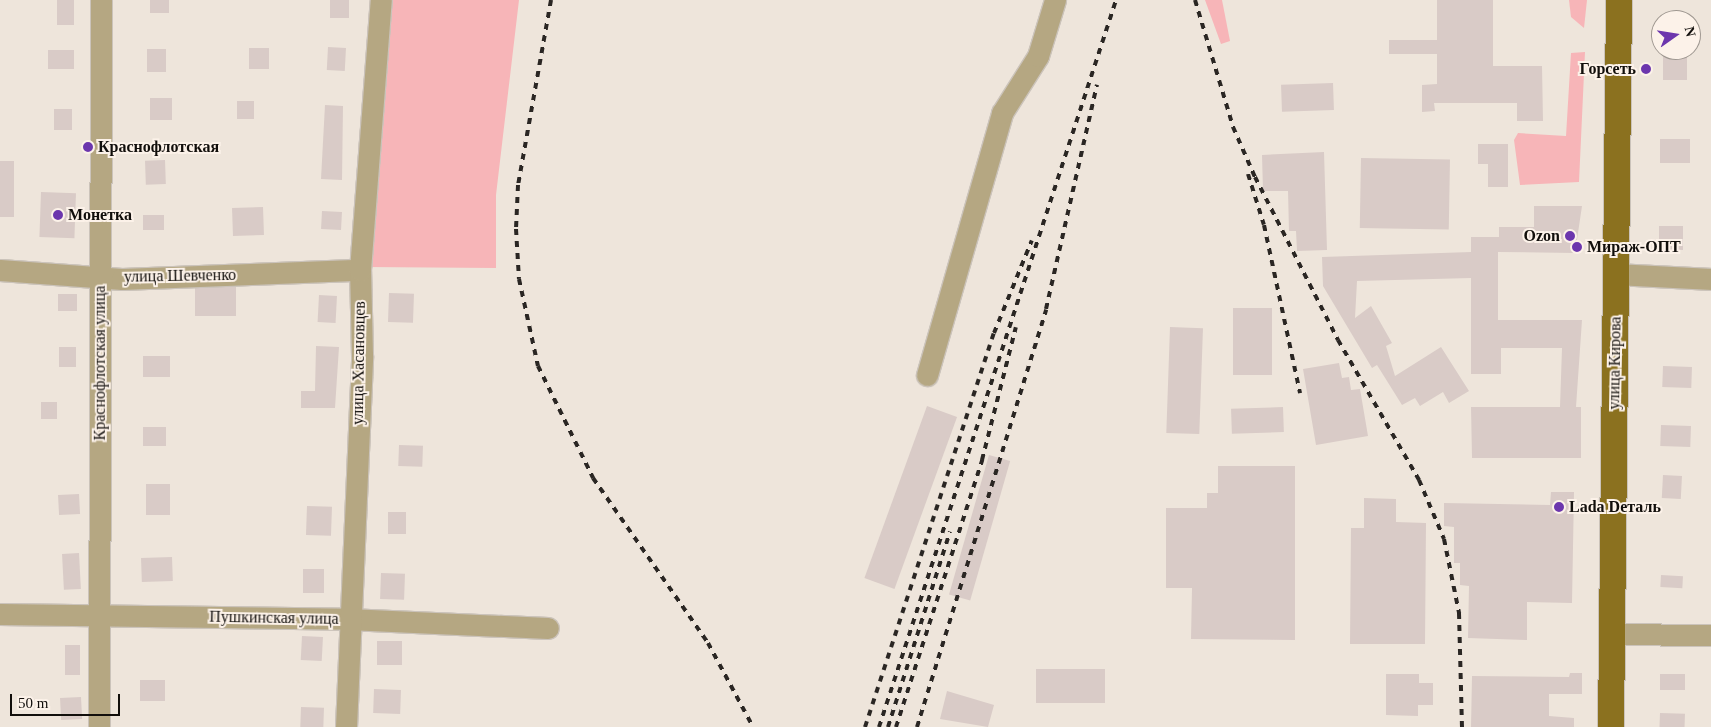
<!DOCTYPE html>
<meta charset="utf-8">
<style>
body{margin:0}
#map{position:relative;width:1711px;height:727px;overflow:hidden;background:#eee5db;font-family:"Times New Roman",serif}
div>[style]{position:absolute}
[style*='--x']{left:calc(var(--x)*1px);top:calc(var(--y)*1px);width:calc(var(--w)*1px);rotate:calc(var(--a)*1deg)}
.green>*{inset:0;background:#f7b5b8}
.building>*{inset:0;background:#d9cbc7;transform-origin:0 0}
.roads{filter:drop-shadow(1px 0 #cbc3ba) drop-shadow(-1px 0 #cbc3ba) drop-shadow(0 1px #cbc3ba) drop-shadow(0 -1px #cbc3ba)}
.minor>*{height:21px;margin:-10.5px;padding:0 10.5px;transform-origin:10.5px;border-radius:10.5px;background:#b5a782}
.major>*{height:26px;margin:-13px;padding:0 13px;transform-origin:13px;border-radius:13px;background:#8b711f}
.rail>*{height:4px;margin-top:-2px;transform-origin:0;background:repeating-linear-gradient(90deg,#2a2623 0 6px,transparent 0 12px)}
.dots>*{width:14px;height:14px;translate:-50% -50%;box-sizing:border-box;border:2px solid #fcf2e9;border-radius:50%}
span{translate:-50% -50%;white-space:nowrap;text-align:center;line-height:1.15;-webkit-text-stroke:4px #fcf2e9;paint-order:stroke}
.poi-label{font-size:16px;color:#110e0b;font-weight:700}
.right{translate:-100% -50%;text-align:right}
.left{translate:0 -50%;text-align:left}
.street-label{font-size:16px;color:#110e0b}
.north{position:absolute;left:1651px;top:10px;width:50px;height:50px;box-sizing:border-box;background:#fcf2e9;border:1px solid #9e9790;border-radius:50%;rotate:77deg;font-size:14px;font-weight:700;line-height:20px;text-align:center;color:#110e0b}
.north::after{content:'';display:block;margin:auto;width:18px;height:22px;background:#6c36ad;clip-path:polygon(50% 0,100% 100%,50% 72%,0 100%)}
.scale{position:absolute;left:10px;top:694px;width:110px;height:22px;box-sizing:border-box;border:2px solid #110e0b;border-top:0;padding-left:6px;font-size:15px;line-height:18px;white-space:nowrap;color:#110e0b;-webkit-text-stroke:4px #fcf2e9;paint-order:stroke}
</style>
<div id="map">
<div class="green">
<i style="clip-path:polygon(385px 0,519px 0,496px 195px,496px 268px,365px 267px)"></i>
<i style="clip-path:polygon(1205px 0,1222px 0,1230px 41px,1221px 44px)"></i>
<i style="clip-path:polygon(1569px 0,1587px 0,1584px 28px,1571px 17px)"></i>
<i style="clip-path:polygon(1585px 52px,1579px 182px,1520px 185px,1514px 140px,1518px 133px,1566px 136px,1571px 53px)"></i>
</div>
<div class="building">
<i style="left:57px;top:0;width:17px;height:25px"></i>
<i style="left:150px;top:0;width:19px;height:13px"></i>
<i style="left:330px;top:0;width:19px;height:18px"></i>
<i style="clip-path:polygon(1437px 0,1493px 0,1493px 66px,1542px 66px,1543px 121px,1517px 121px,1517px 103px,1434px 103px,1435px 111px,1422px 112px,1422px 85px,1437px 84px,1437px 54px,1389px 54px,1389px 40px,1437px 40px)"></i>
<i style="left:328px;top:47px;width:18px;height:23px;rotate:3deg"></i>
<i style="left:269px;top:48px;width:21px;height:20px;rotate:90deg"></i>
<i style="left:147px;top:49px;width:19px;height:23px"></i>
<i style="left:48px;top:50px;width:26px;height:19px"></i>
<i style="left:1663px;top:56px;width:24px;height:24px"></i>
<i style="left:1333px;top:83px;width:27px;height:52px;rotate:88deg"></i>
<i style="left:150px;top:98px;width:22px;height:22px"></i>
<i style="left:237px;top:101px;width:17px;height:18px"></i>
<i style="clip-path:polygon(325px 105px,343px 106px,342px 180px,321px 179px)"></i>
<i style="left:54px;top:109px;width:18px;height:21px"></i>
<i style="left:1660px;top:139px;width:30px;height:24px"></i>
<i style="clip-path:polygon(1478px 144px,1508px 144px,1508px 187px,1488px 187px,1488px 164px,1478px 164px)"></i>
<i style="clip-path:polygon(1324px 152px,1327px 250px,1297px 251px,1296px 231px,1289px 231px,1288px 191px,1263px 191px,1262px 155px)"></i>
<i style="left:1361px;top:158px;width:89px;height:70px;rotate:1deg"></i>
<i style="left:165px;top:160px;width:24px;height:20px;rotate:88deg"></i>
<i style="left:0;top:161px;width:14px;height:56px"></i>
<i style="left:41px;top:192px;width:35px;height:45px;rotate:2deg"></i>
<i style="clip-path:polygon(1534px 206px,1582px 206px,1575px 253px,1498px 252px,1498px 320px,1582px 320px,1576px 407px,1581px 407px,1581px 458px,1472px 458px,1471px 407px,1560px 407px,1562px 348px,1501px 348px,1501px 374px,1471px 374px,1471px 278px,1357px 281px,1355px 318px,1371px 306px,1392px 343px,1386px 346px,1395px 376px,1441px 347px,1469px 391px,1449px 403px,1443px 392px,1420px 406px,1415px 398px,1402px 405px,1377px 365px,1372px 368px,1323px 286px,1322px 257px,1471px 252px,1471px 237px,1499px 237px,1499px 227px,1534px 227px)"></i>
<i style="left:263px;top:207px;width:28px;height:31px;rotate:88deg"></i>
<i style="left:322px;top:211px;width:20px;height:18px;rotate:3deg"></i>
<i style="left:143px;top:215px;width:21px;height:15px"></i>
<i style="left:1659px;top:226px;width:24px;height:24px"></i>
<i style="left:236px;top:287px;width:29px;height:41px;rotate:90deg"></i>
<i style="left:389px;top:293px;width:25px;height:29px;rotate:2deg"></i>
<i style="left:58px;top:294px;width:19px;height:17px"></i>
<i style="left:319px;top:295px;width:18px;height:27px;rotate:3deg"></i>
<i style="left:1233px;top:308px;width:39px;height:67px"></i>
<i style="left:1170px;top:327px;width:33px;height:106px;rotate:2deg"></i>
<i style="clip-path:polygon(316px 346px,339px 347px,335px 408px,301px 408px,301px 391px,315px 391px)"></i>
<i style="left:59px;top:347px;width:17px;height:20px"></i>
<i style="left:170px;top:356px;width:21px;height:27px;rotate:90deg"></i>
<i style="clip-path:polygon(1339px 363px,1342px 378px,1349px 377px,1351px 390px,1360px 389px,1368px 436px,1316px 445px,1303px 369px)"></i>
<i style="left:1663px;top:366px;width:29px;height:21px;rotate:2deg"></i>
<i style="left:57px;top:402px;width:17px;height:16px;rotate:90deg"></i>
<i style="left:927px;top:406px;width:32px;height:183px;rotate:20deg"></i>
<i style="left:1283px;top:407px;width:25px;height:52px;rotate:88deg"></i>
<i style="left:1661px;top:425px;width:30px;height:21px;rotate:2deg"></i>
<i style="left:166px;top:427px;width:19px;height:23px;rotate:90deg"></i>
<i style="left:399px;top:445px;width:24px;height:21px;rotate:2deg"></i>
<i style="left:989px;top:455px;width:22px;height:145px;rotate:16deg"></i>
<i style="clip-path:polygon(1218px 466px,1295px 466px,1295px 640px,1191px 639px,1192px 588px,1166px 588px,1166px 508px,1207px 508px,1207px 493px,1218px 493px)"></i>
<i style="left:1663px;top:475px;width:19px;height:23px;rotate:3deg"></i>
<i style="left:146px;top:484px;width:24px;height:31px"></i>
<i style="clip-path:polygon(1551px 492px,1574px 492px,1572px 603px,1527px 602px,1527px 640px,1468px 638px,1469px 586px,1460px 585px,1460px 563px,1454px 563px,1454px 527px,1444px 526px,1444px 503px,1550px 505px)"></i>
<i style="left:79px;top:494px;width:20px;height:21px;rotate:87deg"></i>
<i style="clip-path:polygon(1364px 498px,1396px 499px,1396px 522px,1426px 523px,1425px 644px,1350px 644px,1351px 528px,1364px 528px)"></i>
<i style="left:307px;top:506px;width:25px;height:29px;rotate:2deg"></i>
<i style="left:388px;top:512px;width:18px;height:22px"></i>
<i style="left:79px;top:553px;width:36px;height:17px;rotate:87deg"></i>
<i style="left:172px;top:557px;width:24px;height:31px;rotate:88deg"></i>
<i style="left:303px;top:569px;width:21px;height:24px"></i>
<i style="left:381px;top:573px;width:24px;height:26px;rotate:2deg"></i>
<i style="left:1661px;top:575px;width:22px;height:12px;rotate:3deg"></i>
<i style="left:302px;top:636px;width:21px;height:24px;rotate:3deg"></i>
<i style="left:377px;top:641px;width:25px;height:24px"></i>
<i style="left:65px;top:645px;width:15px;height:30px"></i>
<i style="left:1036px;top:669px;width:69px;height:34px"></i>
<i style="clip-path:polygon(1570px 673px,1582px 673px,1582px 694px,1549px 694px,1549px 716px,1574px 718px,1574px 727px,1471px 727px,1472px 676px,1569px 677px)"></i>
<i style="clip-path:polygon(1386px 674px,1419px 674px,1419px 683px,1433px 683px,1433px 705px,1418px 705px,1418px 716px,1386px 715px)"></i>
<i style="left:1660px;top:674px;width:25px;height:16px"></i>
<i style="left:140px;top:680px;width:25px;height:21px"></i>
<i style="left:374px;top:689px;width:27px;height:24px;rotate:2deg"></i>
<i style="clip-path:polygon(947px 691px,994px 705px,988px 727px,940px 719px)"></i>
<i style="left:81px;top:697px;width:22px;height:21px;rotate:87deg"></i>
<i style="left:301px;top:707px;width:23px;height:20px;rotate:2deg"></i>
<i style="left:1660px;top:713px;width:25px;height:14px;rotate:2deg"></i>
</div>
<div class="roads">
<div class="minor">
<i style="--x:0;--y:270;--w:122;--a:4.2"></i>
<i style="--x:122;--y:279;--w:238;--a:-2.2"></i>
<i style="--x:1616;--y:274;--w:95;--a:3"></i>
<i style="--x:927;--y:375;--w:273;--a:-74"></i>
<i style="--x:1002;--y:113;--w:67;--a:-57.7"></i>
<i style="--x:1038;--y:56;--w:59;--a:-73.1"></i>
<i style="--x:0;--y:614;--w:348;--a:0.8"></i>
<i style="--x:348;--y:619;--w:200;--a:2.6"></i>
<i style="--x:1612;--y:634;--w:99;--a:0.6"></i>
<i style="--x:99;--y:727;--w:727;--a:-89.84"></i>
<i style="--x:346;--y:727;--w:372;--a:-87.5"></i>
<i style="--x:362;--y:355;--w:85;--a:-91.3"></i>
<i style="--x:360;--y:270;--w:271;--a:-85.6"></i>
</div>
<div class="major">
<i style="--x:1611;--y:727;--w:727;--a:-89.37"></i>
</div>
</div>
<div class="rail">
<i style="--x:551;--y:0;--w:188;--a:100.1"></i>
<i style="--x:518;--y:185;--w:44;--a:92.6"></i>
<i style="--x:516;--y:229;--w:50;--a:86.6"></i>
<i style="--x:519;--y:279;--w:89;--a:77.7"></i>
<i style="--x:538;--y:366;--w:125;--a:63.8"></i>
<i style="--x:593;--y:478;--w:201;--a:55.1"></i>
<i style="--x:708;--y:643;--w:95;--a:61.8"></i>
<i style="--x:1195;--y:0;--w:133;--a:73.3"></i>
<i style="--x:1233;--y:127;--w:55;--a:66.3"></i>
<i style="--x:1255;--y:177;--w:183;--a:63"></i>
<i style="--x:1338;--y:340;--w:162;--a:59.9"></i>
<i style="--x:1419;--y:480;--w:64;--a:67"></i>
<i style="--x:1444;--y:539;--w:76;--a:78.5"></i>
<i style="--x:1459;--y:613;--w:114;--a:88.5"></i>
<i style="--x:1248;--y:174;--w:53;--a:72.6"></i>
<i style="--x:1264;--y:225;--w:172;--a:77.9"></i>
<i style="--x:865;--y:727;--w:415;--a:-71.9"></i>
<i style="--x:994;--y:333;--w:100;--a:-67.8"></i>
<i style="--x:879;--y:727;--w:765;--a:-71.94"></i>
<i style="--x:888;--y:727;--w:205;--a:-72.4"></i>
<i style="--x:896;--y:727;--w:281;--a:-72.1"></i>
<i style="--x:982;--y:460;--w:137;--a:-75.7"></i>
<i style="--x:917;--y:727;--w:437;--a:-72.8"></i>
<i style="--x:1046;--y:309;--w:230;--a:-77.2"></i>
</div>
<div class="dots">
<i style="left:1646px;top:69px;background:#6c36ad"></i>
<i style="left:88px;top:147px;background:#6c36ad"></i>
<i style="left:58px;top:215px;background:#6c36ad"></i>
<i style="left:1570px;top:236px;background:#6c36ad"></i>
<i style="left:1577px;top:247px;background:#6c36ad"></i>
<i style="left:1559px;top:507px;background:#6c36ad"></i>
</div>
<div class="poi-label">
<span class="right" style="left:1636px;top:69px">Горсеть</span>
<span class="left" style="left:98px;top:147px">Краснофлотская</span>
<span class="left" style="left:68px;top:215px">Монетка</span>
<span class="right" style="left:1560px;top:236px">Ozon</span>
<span class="left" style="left:1587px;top:247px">Мираж-ОПТ</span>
<span class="left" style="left:1569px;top:507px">Lada Dеталь</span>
</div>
<div class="street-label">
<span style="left:180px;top:276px;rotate:-1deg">улица Шевченко</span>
<span style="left:100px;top:363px;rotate:-90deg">Краснофлотская улица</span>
<span style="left:359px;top:363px;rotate:-89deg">улица Хасановцев</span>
<span style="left:1615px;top:363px;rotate:-89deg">улица Кирова</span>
<span style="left:274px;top:618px;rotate:1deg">Пушкинская улица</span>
</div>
<div class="north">N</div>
<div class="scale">50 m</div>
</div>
